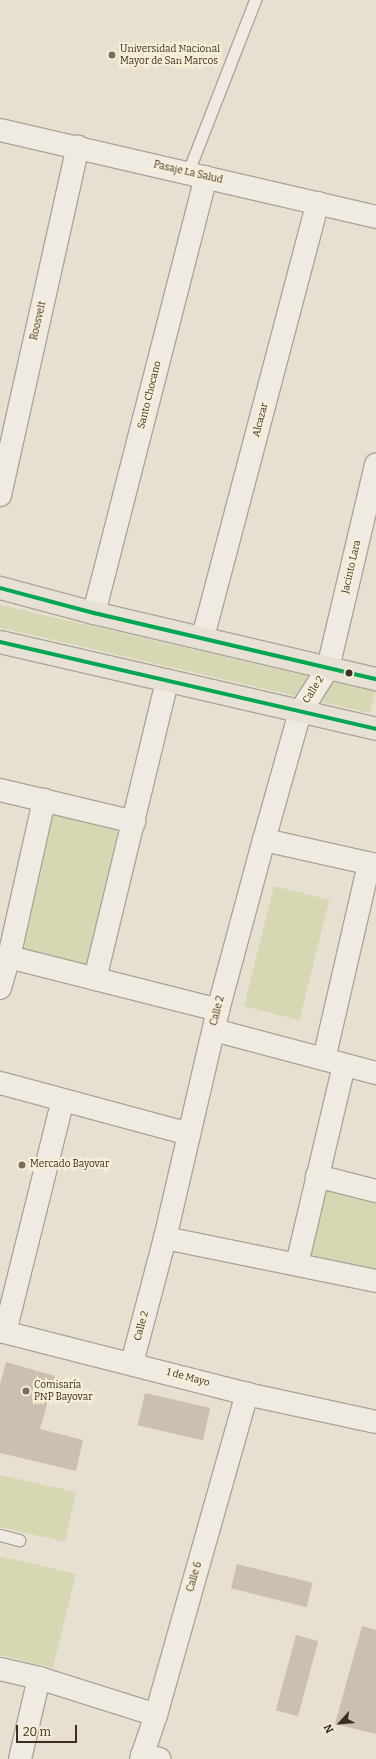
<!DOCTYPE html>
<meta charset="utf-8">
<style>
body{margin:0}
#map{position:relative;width:376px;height:1759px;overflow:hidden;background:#e7e0d1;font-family:Bitter,serif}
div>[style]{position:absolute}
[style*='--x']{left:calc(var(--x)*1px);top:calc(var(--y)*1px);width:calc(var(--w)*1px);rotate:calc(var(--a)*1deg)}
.green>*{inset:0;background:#d6d7b3;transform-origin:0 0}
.building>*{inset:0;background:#cbbfb2;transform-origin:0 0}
.roads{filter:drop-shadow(1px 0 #ada599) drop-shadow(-1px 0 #ada599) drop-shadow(0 1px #ada599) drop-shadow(0 -1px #ada599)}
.lane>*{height:11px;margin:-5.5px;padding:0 5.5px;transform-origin:5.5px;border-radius:5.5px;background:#efebe3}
.street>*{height:22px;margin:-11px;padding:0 11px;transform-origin:11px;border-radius:11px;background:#efebe3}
.secondary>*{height:22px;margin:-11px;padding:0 11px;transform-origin:11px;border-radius:11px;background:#efebe3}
.primary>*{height:22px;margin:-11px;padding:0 11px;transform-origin:11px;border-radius:11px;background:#e6e1d4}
.bus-1>*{height:4px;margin:-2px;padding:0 2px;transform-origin:2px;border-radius:2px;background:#00a651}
.dots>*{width:11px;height:11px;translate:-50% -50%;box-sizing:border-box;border:2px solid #f7eed8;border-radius:50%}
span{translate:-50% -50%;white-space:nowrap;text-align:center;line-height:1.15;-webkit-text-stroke:4px #f7eed8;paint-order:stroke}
.poi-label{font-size:10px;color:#3d2e20}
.left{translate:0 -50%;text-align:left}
.street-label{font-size:10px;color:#3d2e20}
.north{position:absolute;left:320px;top:1703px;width:40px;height:40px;-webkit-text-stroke:3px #f7eed8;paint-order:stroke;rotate:243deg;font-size:11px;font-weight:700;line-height:16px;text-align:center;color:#3d2e20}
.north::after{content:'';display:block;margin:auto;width:14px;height:18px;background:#3d2e20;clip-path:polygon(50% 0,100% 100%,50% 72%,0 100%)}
.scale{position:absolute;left:16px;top:1725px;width:61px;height:18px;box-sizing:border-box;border:2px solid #3d2e20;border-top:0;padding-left:5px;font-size:12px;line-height:14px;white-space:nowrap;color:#3d2e20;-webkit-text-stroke:3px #f7eed8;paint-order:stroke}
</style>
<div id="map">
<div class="green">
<i style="left:0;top:605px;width:385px;height:22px;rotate:13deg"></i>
<i style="left:49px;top:804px;width:82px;height:152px;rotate:12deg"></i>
<i style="left:274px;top:886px;width:57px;height:124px;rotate:14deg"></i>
<i style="clip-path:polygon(324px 1186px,376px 1200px,376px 1273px,308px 1258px)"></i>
<i style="clip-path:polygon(0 1475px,76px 1492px,65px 1542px,0 1527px)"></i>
<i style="clip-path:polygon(0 1556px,76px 1574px,53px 1668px,0 1655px)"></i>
</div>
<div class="building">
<i style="clip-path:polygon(6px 1362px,55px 1376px,40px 1429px,83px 1440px,76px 1471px,0 1453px,0 1384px)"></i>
<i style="left:145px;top:1393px;width:67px;height:33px;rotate:13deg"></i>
<i style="left:237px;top:1564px;width:78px;height:25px;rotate:14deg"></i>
<i style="clip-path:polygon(362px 1626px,376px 1630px,376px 1734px,335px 1724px)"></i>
<i style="left:296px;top:1635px;width:23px;height:78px;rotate:15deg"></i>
</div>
<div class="roads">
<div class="lane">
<i style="--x:188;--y:172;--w:185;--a:-68.7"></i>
<i style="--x:0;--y:1535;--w:20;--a:15"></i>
</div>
<div class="street">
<i style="--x:0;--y:495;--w:357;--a:-77.4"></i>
<i style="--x:94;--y:613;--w:450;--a:-75.6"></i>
<i style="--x:203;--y:637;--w:449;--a:-75.2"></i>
<i style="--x:0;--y:790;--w:138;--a:13.4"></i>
<i style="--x:264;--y:840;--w:115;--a:12.6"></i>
<i style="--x:9;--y:957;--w:216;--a:14.2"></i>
<i style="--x:95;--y:979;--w:307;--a:-76.4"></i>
<i style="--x:0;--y:988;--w:32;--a:-74"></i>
<i style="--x:9;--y:957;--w:161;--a:-77.4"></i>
<i style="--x:214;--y:1030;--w:168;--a:14.9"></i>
<i style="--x:324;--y:1059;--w:200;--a:-77"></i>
<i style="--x:0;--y:1083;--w:196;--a:15.1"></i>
<i style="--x:317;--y:1176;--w:61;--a:14.3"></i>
<i style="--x:165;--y:1238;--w:215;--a:11.5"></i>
<i style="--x:297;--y:1264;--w:204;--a:-76.7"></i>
<i style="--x:0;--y:1331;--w:255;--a:14.3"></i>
<i style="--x:247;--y:1394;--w:132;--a:12.2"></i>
<i style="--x:5;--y:1332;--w:239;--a:-76"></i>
<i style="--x:132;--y:1363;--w:129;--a:-75.2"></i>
<i style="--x:165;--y:1238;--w:234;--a:-76.9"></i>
<i style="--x:218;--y:1010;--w:176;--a:-74.9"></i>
<i style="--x:264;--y:840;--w:133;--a:-74.3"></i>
<i style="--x:300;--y:712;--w:52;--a:-57.5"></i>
<i style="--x:328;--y:668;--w:209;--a:-76.7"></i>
<i style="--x:0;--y:1669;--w:40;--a:13"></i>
<i style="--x:39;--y:1678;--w:123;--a:17.5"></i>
<i style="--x:142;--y:1755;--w:18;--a:13"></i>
<i style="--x:20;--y:1759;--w:83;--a:-76.8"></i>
<i style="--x:141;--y:1759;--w:46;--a:-71.2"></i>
<i style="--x:156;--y:1715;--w:334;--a:-74.2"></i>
</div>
<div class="secondary">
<i style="--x:0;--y:130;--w:386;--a:13"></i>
</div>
<div class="primary">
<i style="--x:0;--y:588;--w:97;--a:14.9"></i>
<i style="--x:94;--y:613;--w:290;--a:13.2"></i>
<i style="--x:0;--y:642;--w:386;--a:13"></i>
</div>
</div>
<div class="bus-1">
<i style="--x:0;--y:588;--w:97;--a:14.9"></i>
<i style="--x:94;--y:613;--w:290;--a:13.2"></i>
<i style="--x:0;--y:642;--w:386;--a:13"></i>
</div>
<div class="dots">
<i style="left:112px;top:55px;background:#786c5e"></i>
<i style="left:349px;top:673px;background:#3d2e20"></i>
<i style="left:22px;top:1165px;background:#786c5e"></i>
<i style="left:26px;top:1391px;background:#786c5e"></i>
</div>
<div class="poi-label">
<span class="left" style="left:120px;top:55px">Universidad Nacional<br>Mayor de San Marcos</span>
<span class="left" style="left:30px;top:1165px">Mercado Bayovar</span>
<span class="left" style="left:34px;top:1391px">Comisaría<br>PNP Bayovar</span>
</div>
<div class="street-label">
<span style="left:188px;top:173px;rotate:13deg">Pasaje La Salud</span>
<span style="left:39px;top:321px;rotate:-77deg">Roosvelt</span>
<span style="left:150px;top:395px;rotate:-76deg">Santo Chocano</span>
<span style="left:261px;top:420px;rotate:-75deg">Alcazar</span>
<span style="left:352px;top:567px;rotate:-77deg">Jacinto Lara</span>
<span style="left:314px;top:690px;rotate:-58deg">Calle 2</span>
<span style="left:218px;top:1011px;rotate:-76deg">Calle 2</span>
<span style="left:142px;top:1326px;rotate:-75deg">Calle 2</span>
<span style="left:188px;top:1378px;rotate:15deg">1 de Mayo</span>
<span style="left:195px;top:1577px;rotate:-74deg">Calle 6</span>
</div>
<div class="north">N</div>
<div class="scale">20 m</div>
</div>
